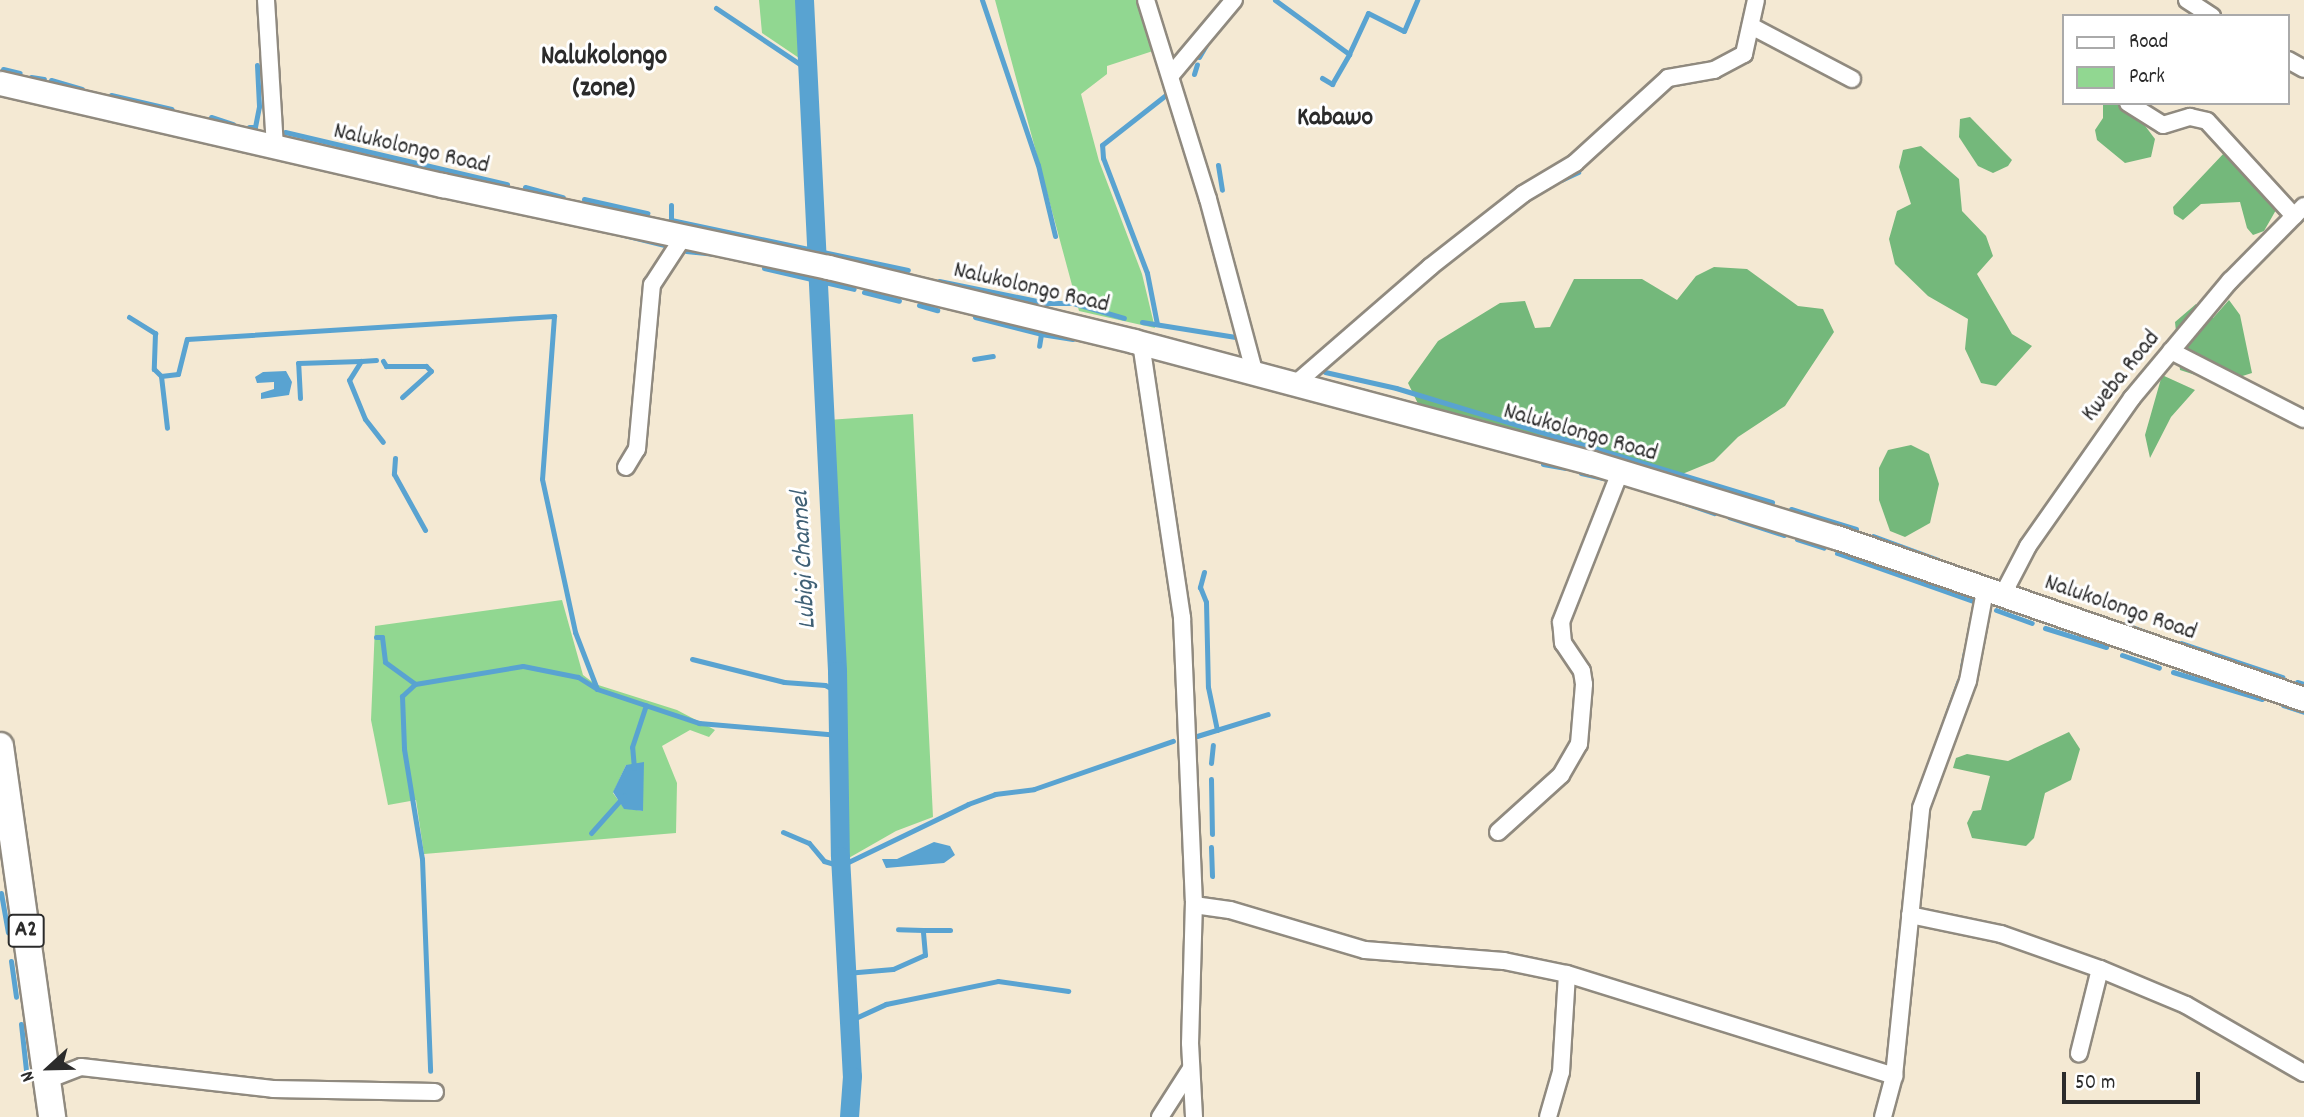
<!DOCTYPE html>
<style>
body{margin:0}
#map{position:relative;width:2304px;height:1117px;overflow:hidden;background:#f4e9d3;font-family:Dekko,sans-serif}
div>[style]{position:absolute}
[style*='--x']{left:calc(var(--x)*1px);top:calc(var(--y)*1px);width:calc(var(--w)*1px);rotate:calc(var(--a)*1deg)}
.green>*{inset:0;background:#91d791}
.forest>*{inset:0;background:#74b87b}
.water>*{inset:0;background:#59a3d1}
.stream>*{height:5px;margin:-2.5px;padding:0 2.5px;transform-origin:2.5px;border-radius:2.5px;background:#59a3d1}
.canal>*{height:19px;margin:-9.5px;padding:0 9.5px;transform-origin:9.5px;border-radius:9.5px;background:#59a3d1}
.roads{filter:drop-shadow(2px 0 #908a7f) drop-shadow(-2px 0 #908a7f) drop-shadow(0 2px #908a7f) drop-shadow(0 -2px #908a7f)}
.street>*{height:16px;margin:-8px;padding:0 8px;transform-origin:8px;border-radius:8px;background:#fff}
.secondary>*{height:23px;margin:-11.5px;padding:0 11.5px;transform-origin:11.5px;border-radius:11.5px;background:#fff}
.primary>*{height:26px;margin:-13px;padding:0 13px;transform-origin:13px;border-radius:13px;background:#fff}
span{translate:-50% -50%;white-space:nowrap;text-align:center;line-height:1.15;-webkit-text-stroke:6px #fff;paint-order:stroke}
.shield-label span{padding:2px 5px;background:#fff;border:2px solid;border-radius:5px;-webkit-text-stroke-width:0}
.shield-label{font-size:23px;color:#2b2b2b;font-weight:700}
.street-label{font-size:24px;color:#2b2b2b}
.neighbourhood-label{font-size:26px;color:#2b2b2b;font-weight:700}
.water-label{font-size:26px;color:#406176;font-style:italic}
.quarter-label{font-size:28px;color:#2b2b2b;font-weight:700}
.legend{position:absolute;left:2062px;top:14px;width:228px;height:91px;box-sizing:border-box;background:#fff;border:2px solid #aaa;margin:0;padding:9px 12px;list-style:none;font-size:21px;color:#2b2b2b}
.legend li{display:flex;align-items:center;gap:14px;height:35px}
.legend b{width:35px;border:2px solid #aaa}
.north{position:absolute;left:14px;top:1033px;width:70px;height:70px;-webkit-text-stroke:5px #fff;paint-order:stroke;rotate:248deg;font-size:19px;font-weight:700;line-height:28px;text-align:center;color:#2b2b2b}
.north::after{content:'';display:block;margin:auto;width:24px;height:32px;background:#2b2b2b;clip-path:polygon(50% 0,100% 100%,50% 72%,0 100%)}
.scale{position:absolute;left:2062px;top:1072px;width:138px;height:32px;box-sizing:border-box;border:4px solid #2b2b2b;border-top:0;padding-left:9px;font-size:21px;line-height:24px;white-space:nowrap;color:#2b2b2b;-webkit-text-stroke:5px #fff;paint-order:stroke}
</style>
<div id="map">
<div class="green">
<i style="clip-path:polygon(759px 0,799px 0,802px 60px,762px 33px)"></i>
<i style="clip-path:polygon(995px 0,1141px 0,1156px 50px,1107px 66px,1107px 74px,1081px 94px,1099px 161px,1142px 274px,1155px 328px,1079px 311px)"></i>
<i style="clip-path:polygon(913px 414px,933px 817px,896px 831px,847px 859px,828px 420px)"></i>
<i style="clip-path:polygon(evenodd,562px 600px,583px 675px,595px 684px,677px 710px,715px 730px,709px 737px,690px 730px,662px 746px,677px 783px,676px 833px,424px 854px,416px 800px,388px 805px,371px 720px,375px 626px,562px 600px,626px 765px,642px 777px,643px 811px,624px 808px,613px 793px,626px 765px)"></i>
</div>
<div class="forest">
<i style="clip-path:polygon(2103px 103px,2116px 103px,2140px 119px,2155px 139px,2151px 157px,2125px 163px,2097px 140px,2095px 130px,2103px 118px)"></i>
<i style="clip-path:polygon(1970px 117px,2012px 160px,2008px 166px,1993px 173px,1978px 166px,1959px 137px,1960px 119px)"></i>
<i style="clip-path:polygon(1921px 146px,1959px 179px,1962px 211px,1986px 236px,1993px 256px,1977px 274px,2012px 334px,2032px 346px,1996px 386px,1981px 383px,1965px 349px,1968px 319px,1928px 296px,1895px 264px,1889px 239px,1897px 211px,1911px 204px,1899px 167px,1903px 150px)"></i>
<i style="clip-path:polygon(2225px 152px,2273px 199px,2276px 210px,2264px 231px,2253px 235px,2247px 228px,2240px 202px,2201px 204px,2183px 220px,2174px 214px,2173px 207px)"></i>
<i style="clip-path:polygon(1714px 267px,1747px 269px,1798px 306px,1823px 309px,1834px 332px,1785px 406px,1738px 437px,1714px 461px,1675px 477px,1420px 408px,1408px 383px,1438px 341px,1500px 303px,1525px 301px,1535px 328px,1550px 327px,1574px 279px,1642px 279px,1677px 300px,1696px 276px)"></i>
<i style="clip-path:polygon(2229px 300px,2240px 315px,2252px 373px,2220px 383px,2180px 370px,2175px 322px,2196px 304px,2213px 318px)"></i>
<i style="clip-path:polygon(2162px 375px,2195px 390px,2171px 417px,2150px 458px,2145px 435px)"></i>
<i style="clip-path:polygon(1911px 445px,1929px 454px,1939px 484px,1930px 523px,1905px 537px,1890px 531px,1879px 500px,1879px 468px,1888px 450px)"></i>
<i style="clip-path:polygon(2069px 732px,2080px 749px,2071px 780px,2045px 793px,2034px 838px,2026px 846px,1972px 838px,1967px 823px,1973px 811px,1981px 810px,1990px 776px,1953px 768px,1956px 758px,1967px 754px,2008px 761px)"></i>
</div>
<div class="water">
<i style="clip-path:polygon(286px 371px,292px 382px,289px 395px,261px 399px,261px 393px,274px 389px,274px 382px,257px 383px,255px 377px,263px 372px)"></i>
<i style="clip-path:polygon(644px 762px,643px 811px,624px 809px,613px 792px,626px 765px)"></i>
<i style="clip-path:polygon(934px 842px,950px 846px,955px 855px,944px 863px,886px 868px,882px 859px,897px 859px)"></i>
</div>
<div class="stream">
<i style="--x:982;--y:0;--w:174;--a:71.3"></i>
<i style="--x:1038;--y:165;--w:73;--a:76.5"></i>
<i style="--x:1275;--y:0;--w:92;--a:36.1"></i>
<i style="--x:1349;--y:54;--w:45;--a:-65.1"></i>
<i style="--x:1368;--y:13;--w:40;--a:26.6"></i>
<i style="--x:1404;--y:31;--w:34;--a:-67"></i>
<i style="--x:716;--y:8;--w:110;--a:33.8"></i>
<i style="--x:1199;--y:57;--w:14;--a:-60"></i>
<i style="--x:3;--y:69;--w:17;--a:13"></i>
<i style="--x:1194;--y:74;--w:10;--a:-73"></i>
<i style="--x:31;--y:77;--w:13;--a:9"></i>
<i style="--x:1322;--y:78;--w:12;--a:31"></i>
<i style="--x:1332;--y:84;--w:34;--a:-60"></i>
<i style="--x:51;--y:80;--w:32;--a:16"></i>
<i style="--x:111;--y:95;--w:62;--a:13.1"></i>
<i style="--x:211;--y:117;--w:23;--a:18"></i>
<i style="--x:249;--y:127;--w:6;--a:0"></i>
<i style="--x:255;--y:127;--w:21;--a:-79"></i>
<i style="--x:259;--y:106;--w:41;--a:-92.8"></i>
<i style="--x:285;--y:132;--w:228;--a:13.2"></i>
<i style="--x:1218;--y:165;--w:25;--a:81"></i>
<i style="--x:1561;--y:180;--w:19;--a:-25"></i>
<i style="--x:525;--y:187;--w:39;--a:15"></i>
<i style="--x:584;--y:199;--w:65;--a:12.5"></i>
<i style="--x:671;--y:205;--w:15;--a:90"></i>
<i style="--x:671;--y:220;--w:242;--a:11.9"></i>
<i style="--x:620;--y:234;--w:49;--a:14"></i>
<i style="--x:686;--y:251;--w:27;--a:6"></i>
<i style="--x:764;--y:268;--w:92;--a:13.1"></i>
<i style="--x:939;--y:281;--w:110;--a:11.5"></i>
<i style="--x:1047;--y:303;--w:26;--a:0"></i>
<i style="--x:1073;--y:303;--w:53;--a:16.4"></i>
<i style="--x:864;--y:292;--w:36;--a:14"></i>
<i style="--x:919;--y:305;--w:19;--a:16"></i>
<i style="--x:129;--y:317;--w:31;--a:32"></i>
<i style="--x:155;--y:333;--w:36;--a:92"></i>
<i style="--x:154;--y:369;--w:10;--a:45"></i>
<i style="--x:161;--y:376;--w:52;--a:83.4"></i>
<i style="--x:975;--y:317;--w:68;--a:14.4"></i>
<i style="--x:1041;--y:334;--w:12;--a:99"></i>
<i style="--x:1142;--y:322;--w:101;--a:9.1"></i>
<i style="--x:1157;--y:324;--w:52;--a:-101.1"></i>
<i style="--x:1147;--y:273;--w:123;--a:-110.9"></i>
<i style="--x:1103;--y:158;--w:13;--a:-94"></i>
<i style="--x:1102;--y:145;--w:83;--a:-38.1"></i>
<i style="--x:1041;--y:334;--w:32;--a:9"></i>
<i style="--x:974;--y:359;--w:19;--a:-9"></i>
<i style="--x:376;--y:360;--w:15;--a:176"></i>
<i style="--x:361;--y:361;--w:22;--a:122"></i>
<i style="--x:349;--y:380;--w:42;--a:67.7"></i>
<i style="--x:365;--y:419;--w:29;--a:52"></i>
<i style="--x:383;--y:361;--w:6;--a:59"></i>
<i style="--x:386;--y:366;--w:40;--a:0"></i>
<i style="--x:426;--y:366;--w:7;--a:45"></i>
<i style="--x:431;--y:371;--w:39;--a:138"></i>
<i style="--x:1325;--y:372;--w:73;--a:12.7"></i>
<i style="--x:1396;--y:388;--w:393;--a:16.9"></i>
<i style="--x:161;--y:376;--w:17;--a:-7"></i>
<i style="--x:178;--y:374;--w:36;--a:-76"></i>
<i style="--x:187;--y:339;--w:368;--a:-3.6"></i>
<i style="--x:554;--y:316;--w:163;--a:94.2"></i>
<i style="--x:542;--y:479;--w:157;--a:77.8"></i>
<i style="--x:575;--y:632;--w:61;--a:68.9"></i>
<i style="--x:300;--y:398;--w:35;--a:-93"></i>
<i style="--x:298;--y:363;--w:63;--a:-1.8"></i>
<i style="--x:395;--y:458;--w:16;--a:94"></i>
<i style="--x:394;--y:474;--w:64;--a:61"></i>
<i style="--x:1543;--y:464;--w:23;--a:10"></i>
<i style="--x:1581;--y:473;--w:26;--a:13"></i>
<i style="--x:1664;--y:496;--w:53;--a:18.8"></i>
<i style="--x:1791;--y:509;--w:68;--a:17.1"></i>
<i style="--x:1729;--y:517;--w:58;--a:18.1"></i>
<i style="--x:1873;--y:536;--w:69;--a:20.3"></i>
<i style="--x:1797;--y:539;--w:28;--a:18"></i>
<i style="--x:1837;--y:553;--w:147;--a:19.4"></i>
<i style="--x:1204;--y:572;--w:16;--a:105"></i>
<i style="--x:1200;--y:587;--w:16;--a:68"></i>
<i style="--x:1206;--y:602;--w:85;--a:88.7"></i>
<i style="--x:1208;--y:687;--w:44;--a:78.2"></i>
<i style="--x:1996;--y:610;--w:38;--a:20"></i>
<i style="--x:2124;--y:624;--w:43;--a:20.6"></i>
<i style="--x:2045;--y:628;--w:64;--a:17.3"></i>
<i style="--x:376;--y:637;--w:6;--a:0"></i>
<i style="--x:382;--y:637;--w:25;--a:83"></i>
<i style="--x:385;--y:662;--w:37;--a:36"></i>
<i style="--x:415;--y:684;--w:109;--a:-9.5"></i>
<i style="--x:523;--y:666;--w:56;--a:11.3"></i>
<i style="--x:578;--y:677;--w:22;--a:32"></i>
<i style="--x:597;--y:689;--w:108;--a:18.4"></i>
<i style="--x:699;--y:723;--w:140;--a:4.9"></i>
<i style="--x:2181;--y:643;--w:107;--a:18.6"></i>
<i style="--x:2122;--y:655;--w:39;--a:19"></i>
<i style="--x:692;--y:659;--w:95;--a:14"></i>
<i style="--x:784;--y:682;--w:41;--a:4.2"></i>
<i style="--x:825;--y:685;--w:15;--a:28"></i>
<i style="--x:1962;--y:667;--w:15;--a:-79"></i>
<i style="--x:2173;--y:672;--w:93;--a:16.9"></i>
<i style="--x:2297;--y:682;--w:7;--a:16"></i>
<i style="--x:415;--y:684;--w:18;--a:137"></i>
<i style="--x:402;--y:696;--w:53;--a:87.8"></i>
<i style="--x:404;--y:749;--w:111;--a:80.7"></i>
<i style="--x:422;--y:859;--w:212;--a:87.8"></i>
<i style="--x:2283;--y:705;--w:22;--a:18"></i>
<i style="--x:1197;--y:736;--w:74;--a:-17.2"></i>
<i style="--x:1939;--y:736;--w:59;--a:-70.3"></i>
<i style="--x:1211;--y:763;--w:18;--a:-84"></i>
<i style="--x:634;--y:768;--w:21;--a:-95"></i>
<i style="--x:632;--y:747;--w:44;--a:-71.6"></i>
<i style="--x:1211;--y:779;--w:55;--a:89"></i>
<i style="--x:783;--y:832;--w:28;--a:23"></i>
<i style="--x:809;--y:843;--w:23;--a:50"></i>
<i style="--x:824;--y:861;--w:17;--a:17"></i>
<i style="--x:840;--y:866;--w:142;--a:-25.8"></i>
<i style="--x:968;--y:804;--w:29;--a:-20"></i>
<i style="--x:995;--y:794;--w:39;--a:-7"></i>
<i style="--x:1034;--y:789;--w:147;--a:-19.1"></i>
<i style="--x:591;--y:833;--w:50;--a:-48.3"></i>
<i style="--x:1211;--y:847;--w:29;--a:88"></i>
<i style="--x:1;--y:893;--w:40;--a:80"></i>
<i style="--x:923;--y:930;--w:27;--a:0"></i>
<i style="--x:11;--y:961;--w:36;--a:82"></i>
<i style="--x:846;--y:973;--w:47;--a:-4.9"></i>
<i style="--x:893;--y:969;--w:35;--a:-24"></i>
<i style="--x:925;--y:955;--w:25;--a:-95"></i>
<i style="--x:923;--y:930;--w:25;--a:-178"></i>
<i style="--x:849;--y:1021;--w:41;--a:-24.7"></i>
<i style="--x:886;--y:1004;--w:114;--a:-11.6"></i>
<i style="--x:998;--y:981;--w:71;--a:8.1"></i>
<i style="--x:21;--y:1024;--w:55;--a:83.8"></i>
</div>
<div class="canal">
<i style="--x:804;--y:0;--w:672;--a:87.18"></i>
<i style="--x:837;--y:671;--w:185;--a:89.1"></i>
<i style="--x:840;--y:856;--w:220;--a:86.9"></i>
<i style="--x:852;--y:1076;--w:41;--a:94.2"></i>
</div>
<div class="roads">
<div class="street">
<i style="--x:266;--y:0;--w:146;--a:86.5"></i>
<i style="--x:1146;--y:0;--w:208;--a:72.7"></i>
<i style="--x:1208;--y:199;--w:182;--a:75"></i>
<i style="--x:2187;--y:0;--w:30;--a:33"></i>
<i style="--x:1751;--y:26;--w:114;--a:27.7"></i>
<i style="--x:2288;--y:60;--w:18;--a:29"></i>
<i style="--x:1171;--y:75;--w:98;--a:-50"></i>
<i style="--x:2128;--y:103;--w:41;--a:32.2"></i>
<i style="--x:2163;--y:125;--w:28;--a:-17"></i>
<i style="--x:2190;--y:117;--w:17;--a:13"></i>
<i style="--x:2207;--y:121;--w:129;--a:47.5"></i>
<i style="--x:1141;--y:343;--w:278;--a:81.5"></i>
<i style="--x:1182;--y:618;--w:283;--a:87.6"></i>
<i style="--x:1194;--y:901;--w:142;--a:91.6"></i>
<i style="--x:1190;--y:1043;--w:74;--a:86.9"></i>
<i style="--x:2171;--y:351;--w:149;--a:27.1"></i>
<i style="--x:1294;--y:385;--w:180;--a:-40.9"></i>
<i style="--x:1430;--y:267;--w:118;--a:-38.1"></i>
<i style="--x:1523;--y:194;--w:61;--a:-30.8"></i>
<i style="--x:1575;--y:163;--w:126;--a:-42.4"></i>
<i style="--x:1668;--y:78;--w:47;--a:-9.9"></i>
<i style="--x:1714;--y:70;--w:34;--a:-28"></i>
<i style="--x:1744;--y:54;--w:55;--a:-77.5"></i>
<i style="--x:626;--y:467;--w:21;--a:-59"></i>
<i style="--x:637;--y:449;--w:165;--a:-84.8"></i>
<i style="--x:652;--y:285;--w:59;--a:-56.9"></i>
<i style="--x:2002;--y:596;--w:56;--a:-62.5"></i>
<i style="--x:2028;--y:546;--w:181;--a:-54.9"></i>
<i style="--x:2132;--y:398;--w:153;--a:-50.1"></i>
<i style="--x:2230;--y:281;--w:105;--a:-45.4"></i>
<i style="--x:1498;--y:832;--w:85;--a:-42.1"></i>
<i style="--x:1561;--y:775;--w:36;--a:-60"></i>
<i style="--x:1579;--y:744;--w:60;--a:-85.2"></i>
<i style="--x:1584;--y:684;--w:13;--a:-99"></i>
<i style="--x:1582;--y:671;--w:34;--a:-124"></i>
<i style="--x:1563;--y:643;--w:21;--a:-95"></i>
<i style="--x:1561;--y:622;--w:161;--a:-68.5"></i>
<i style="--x:1194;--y:905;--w:36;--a:8"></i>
<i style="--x:1230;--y:910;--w:141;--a:16.5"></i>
<i style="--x:1365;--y:950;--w:139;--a:4.5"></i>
<i style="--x:1504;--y:961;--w:64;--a:11.7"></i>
<i style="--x:1567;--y:974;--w:343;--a:17.3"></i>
<i style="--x:1894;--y:1076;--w:269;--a:-84.2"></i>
<i style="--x:1921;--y:808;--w:135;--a:-69.7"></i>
<i style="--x:1968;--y:681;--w:92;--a:-79.3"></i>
<i style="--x:1910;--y:915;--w:93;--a:11.8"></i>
<i style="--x:2001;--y:934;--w:105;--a:19.5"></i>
<i style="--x:2100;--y:969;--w:87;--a:104"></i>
<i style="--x:2100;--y:969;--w:93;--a:22.7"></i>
<i style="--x:2186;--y:1005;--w:136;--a:30"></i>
<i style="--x:47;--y:1080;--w:36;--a:-21"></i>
<i style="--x:81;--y:1067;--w:193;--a:6.5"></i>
<i style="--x:273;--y:1089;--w:162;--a:1.1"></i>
<i style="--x:1160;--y:1117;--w:56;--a:-57.4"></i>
<i style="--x:1548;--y:1117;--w:47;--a:-73.9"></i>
<i style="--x:1561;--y:1072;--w:98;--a:-86.5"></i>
<i style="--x:1883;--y:1117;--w:42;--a:-75"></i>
</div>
<div class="secondary">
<i style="--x:0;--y:83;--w:454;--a:13"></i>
<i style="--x:442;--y:185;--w:395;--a:12"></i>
<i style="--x:828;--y:267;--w:315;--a:13.6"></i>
<i style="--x:1134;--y:341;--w:472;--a:14.9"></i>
<i style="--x:1590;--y:462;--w:257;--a:17"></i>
<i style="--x:1836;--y:537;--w:495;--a:19.1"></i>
</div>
<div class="primary">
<i style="--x:0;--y:746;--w:375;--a:82"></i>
</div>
</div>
<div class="shield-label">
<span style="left:26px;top:931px">A2</span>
</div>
<div class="street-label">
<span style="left:411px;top:150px;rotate:13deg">Nalukolongo Road</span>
<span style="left:1031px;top:289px;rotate:13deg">Nalukolongo Road</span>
<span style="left:2122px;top:377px;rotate:-51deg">Kweba Road</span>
<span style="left:1580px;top:434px;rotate:16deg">Nalukolongo Road</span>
<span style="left:2120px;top:609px;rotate:19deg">Nalukolongo Road</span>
</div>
<div class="neighbourhood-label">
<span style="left:1335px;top:119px">Kabawo</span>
</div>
<div class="water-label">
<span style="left:805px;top:560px;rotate:-93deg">Lubigi Channel</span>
</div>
<div class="quarter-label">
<span style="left:604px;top:74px">Nalukolongo<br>(zone)</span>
</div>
<ul class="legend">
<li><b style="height:9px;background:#fff"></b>Road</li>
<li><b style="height:19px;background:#91d791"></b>Park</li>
</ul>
<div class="north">N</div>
<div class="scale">50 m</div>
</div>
